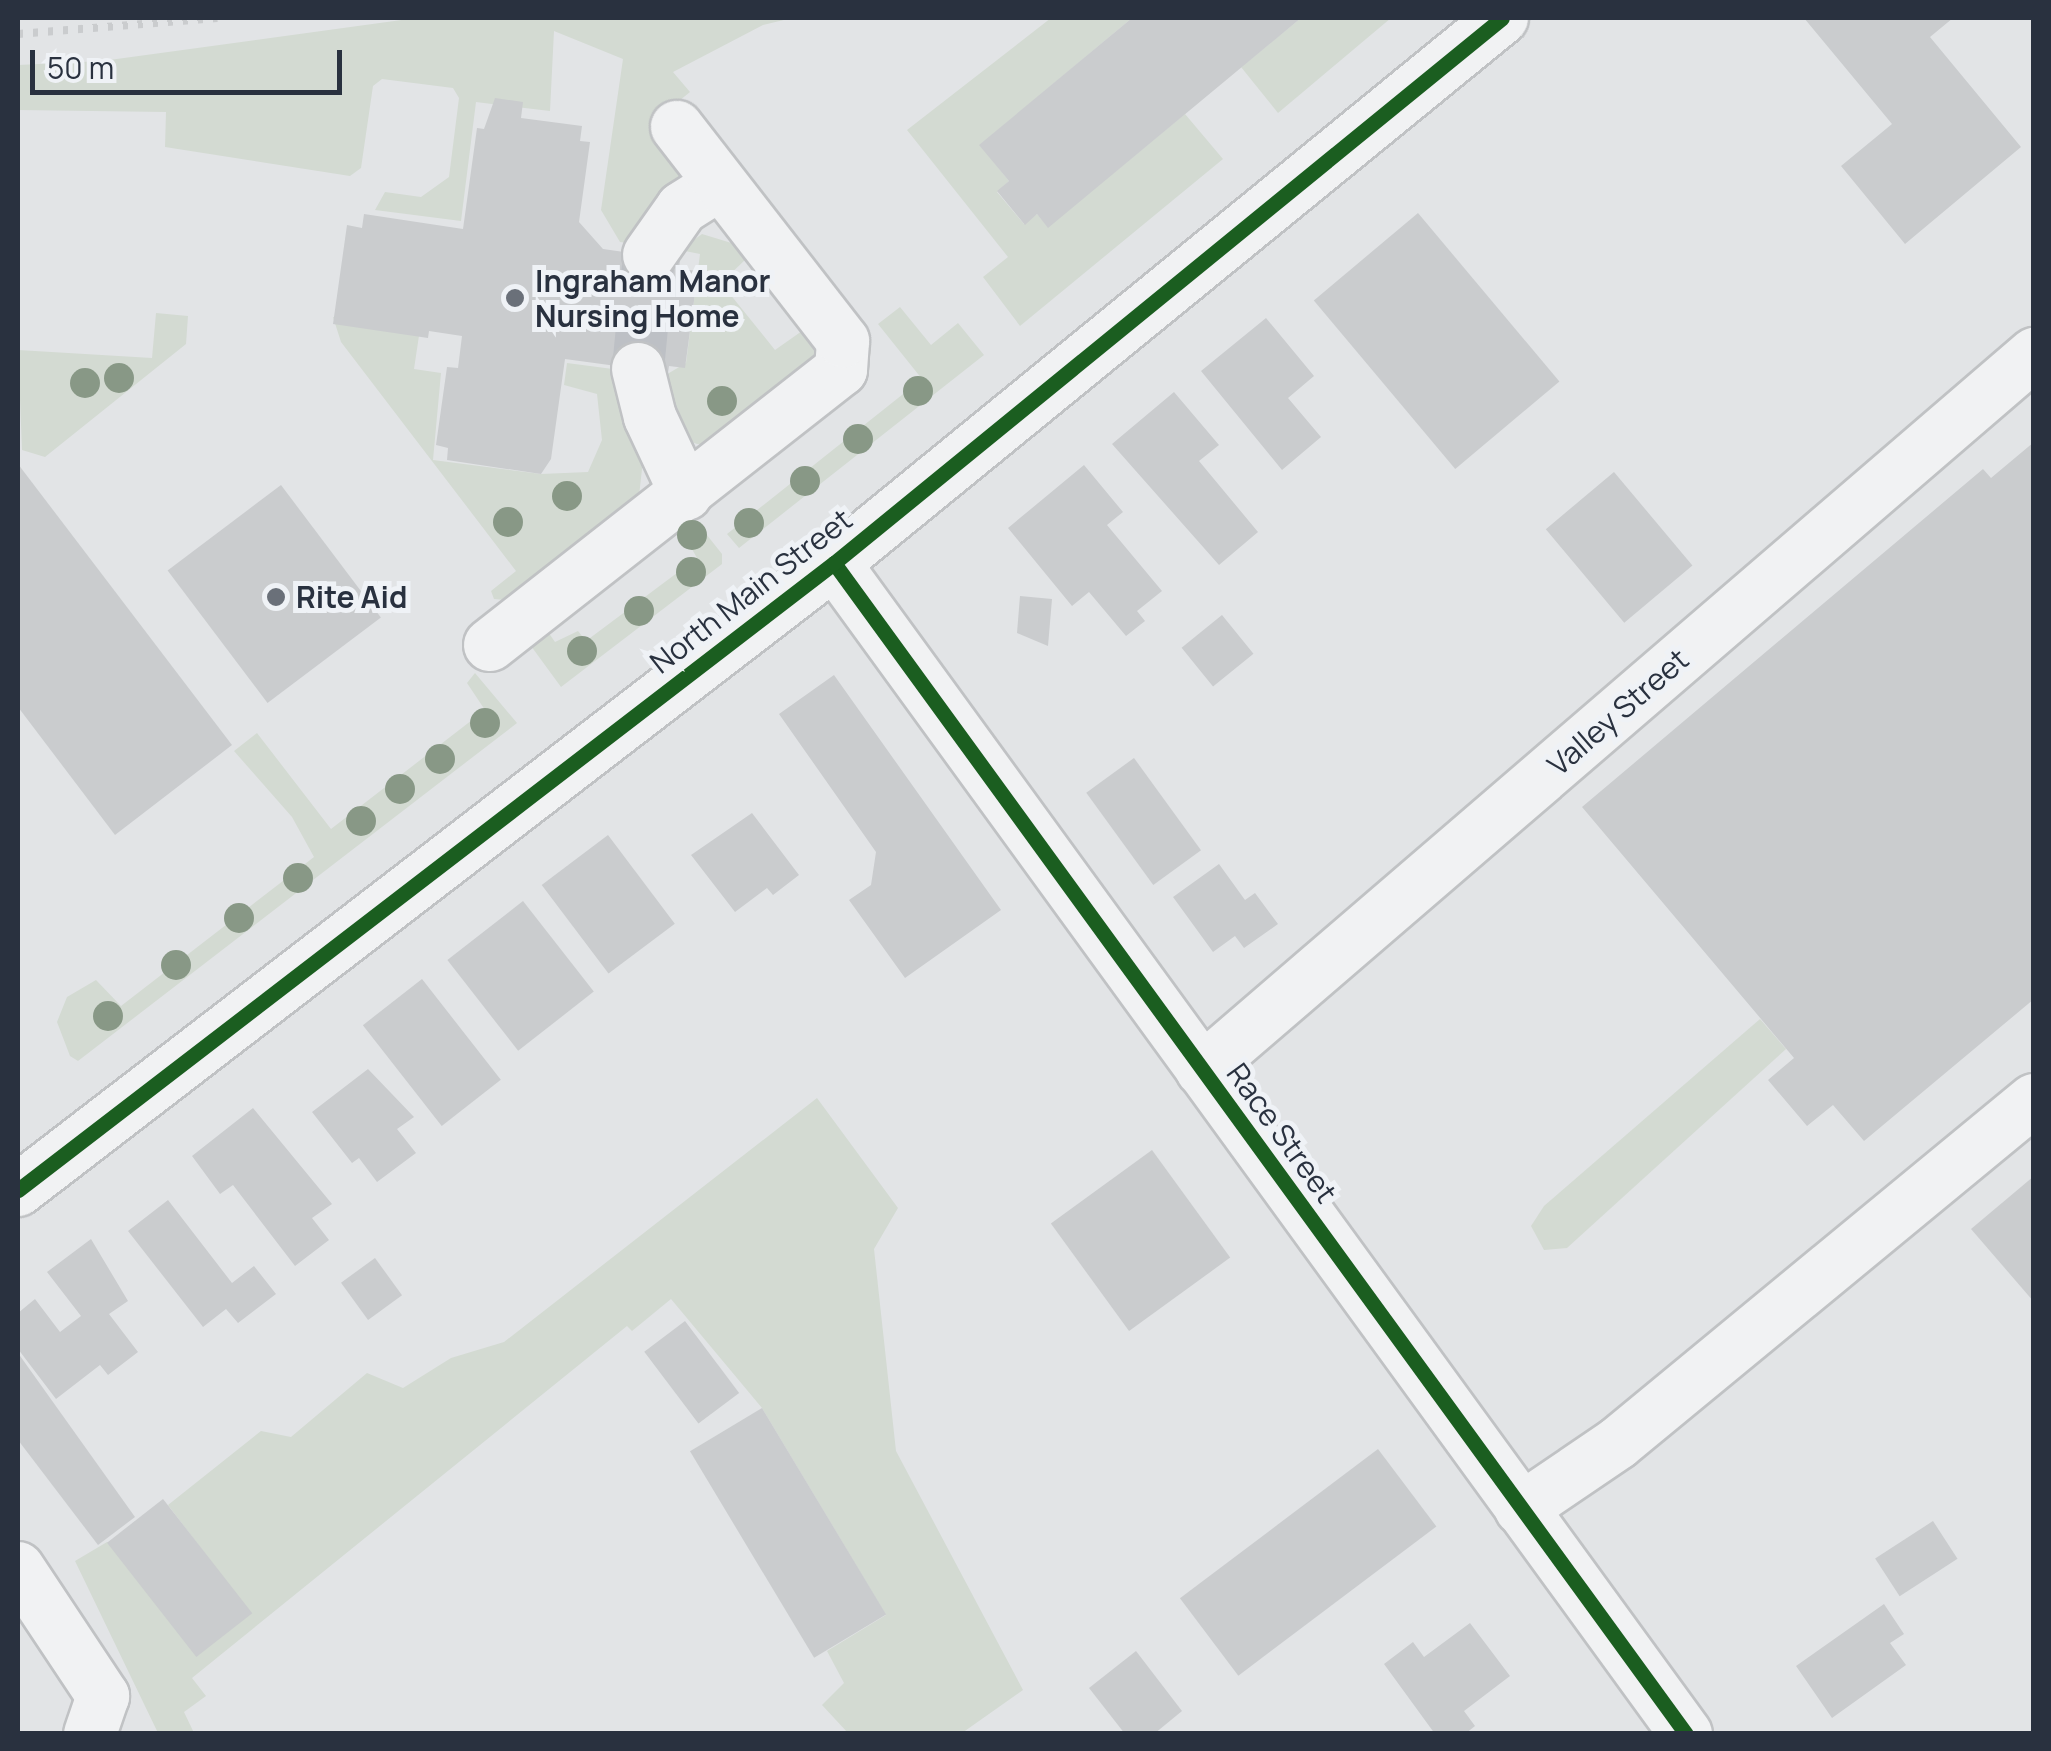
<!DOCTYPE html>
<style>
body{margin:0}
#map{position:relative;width:2051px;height:1751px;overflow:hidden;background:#e2e4e6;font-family:Manrope,sans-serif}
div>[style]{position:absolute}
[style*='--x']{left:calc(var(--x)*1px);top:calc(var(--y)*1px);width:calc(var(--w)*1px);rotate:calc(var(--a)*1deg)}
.green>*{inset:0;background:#d3dad2}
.building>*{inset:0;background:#caccce;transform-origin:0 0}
.minor-tunnel>*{height:52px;margin-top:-26px;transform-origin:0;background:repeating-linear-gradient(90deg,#bdc0c5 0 52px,transparent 0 78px)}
.roads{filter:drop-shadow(2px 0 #c0c2c4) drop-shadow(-2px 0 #c0c2c4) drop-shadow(0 2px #c0c2c4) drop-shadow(0 -2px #c0c2c4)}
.minor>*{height:52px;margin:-26px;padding:0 26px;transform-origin:26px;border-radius:26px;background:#f1f2f3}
.rail>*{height:8px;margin-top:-4px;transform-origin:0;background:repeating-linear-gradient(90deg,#caccce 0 5px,transparent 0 15px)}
.cycleway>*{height:15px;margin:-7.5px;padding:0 7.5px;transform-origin:7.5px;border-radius:7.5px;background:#1b5e20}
.trees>*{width:30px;height:30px;margin:-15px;border-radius:50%;background:#889886}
.dots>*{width:28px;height:28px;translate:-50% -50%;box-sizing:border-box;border:5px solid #eff2f6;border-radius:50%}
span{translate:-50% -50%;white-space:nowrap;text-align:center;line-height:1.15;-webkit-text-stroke:10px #eff2f6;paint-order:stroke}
.poi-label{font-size:30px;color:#29313f;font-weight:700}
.left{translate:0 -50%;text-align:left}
.street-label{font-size:30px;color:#29313f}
.frame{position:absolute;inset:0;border:20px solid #29313f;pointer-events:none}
.scale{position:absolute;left:30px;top:50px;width:312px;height:45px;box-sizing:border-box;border:5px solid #29313f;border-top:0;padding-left:12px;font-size:30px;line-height:35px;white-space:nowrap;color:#29313f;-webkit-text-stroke:8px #eff2f6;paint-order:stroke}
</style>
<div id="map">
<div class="green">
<i style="clip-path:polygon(416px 18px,792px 18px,763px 25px,673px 72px,690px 92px,652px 123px,686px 172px,644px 245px,620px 242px,601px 210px,623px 59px,554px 31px,550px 111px,476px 102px,461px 221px,375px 210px,385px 192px,421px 197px,449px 177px,459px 98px,453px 88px,382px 79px,373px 86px,361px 168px,350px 176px,165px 147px,166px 112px,18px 110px,18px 65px,102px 61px)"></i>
<i style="clip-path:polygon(1051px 18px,1132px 18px,980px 145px,1009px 181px,997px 192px,1024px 224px,1037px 214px,1048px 227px,1185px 114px,1223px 159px,1020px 326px,983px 277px,1008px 257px,907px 130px)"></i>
<i style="clip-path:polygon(1301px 18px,1391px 18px,1278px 113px,1241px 67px)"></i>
<i style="clip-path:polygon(702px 234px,738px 245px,747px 258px,721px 283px,775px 350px,802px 331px,817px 348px,815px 358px,709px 444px,697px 444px,687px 440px,662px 387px,664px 376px,686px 363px,700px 254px,680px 250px)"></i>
<i style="clip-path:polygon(900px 307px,931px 345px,958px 323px,984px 355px,739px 548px,727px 534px,922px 379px,878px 324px)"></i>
<i style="clip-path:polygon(156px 313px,188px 316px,186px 344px,45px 457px,22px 450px,18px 350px,152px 358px)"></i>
<i style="clip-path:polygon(333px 317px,420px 329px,414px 369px,441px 373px,433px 460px,541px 474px,588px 472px,602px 440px,597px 394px,564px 385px,567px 363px,628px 371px,622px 418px,643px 460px,639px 496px,506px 600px,494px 599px,491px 591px,516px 571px,341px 342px)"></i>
<i style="clip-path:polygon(695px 520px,722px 554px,722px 564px,561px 687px,531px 646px,546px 629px,555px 642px,578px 631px,586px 641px,697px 558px,683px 533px)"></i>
<i style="clip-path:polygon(475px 673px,517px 723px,78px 1061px,70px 1056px,57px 1022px,67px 997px,96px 980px,121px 1006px,314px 857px,292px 817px,234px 751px,257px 733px,331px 829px,485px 710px,467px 683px)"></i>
<i style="clip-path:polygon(1760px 1019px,1786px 1049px,1567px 1248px,1544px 1250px,1531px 1226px,1544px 1206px)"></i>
<i style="clip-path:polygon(817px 1098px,898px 1208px,874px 1249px,896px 1451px,1023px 1690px,962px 1733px,848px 1733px,822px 1705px,844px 1683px,827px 1651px,886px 1615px,762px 1408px,671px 1299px,632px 1331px,627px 1326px,192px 1678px,206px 1696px,184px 1712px,194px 1733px,158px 1733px,75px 1561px,107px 1542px,251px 1614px,168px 1505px,261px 1431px,291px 1437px,367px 1373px,403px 1388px,451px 1358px,504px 1342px)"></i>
</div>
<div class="building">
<i style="clip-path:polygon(1132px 18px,1301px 18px,1048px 228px,1037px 214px,1025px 225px,997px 191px,1009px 181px,979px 145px)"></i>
<i style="clip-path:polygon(1804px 18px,1953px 18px,1930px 37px,2021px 147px,1905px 244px,1841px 166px,1892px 124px)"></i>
<i style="clip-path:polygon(495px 98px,523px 102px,521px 118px,582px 126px,580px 141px,590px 142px,579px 222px,603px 249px,680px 260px,679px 269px,698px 271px,685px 368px,669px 366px,668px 373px,565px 359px,551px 459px,541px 474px,447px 460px,448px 448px,436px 445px,447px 367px,458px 368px,462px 336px,429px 331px,428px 338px,333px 324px,347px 225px,362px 228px,364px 214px,463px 229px,477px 128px,484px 129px)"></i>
<i style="left:1418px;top:213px;width:220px;height:136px;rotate:50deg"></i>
<i style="clip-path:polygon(1266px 318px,1314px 376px,1288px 398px,1321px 437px,1282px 470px,1201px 371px)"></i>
<i style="clip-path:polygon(1174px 392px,1219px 445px,1199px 461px,1258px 532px,1219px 565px,1112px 444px)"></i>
<i style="clip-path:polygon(2034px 442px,2034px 999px,1864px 1141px,1833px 1105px,1807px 1126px,1768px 1080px,1794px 1058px,1582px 807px,1983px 469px,1991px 478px)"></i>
<i style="clip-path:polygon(18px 464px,232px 745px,115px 835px,18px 707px)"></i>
<i style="clip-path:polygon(1084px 465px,1123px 512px,1107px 525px,1162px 591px,1137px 611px,1145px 621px,1126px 636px,1089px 592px,1072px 606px,1008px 528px)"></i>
<i style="left:1614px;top:472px;width:122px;height:89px;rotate:50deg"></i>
<i style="left:281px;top:485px;width:166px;height:142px;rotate:53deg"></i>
<i style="clip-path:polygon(1020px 596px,1052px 599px,1048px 646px,1017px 633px)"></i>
<i style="left:1222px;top:615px;width:50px;height:52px;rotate:51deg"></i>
<i style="clip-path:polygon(834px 675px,1001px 910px,905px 978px,849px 900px,871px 885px,876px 852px,779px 714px)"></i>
<i style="left:1134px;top:758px;width:114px;height:59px;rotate:54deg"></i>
<i style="clip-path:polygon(752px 813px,799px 875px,773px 895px,767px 888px,735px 912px,691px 855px)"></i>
<i style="left:608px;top:835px;width:111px;height:83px;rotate:53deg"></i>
<i style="clip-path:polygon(1219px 864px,1245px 900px,1255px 893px,1278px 924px,1244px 948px,1235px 936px,1213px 952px,1173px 897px)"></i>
<i style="left:523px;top:901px;width:115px;height:96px;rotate:52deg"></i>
<i style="left:422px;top:979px;width:128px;height:75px;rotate:52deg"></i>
<i style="clip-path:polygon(368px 1069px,414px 1117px,397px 1129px,416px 1153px,377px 1182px,359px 1158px,352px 1163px,312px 1112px)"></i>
<i style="clip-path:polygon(253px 1108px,332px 1204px,312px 1218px,329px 1240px,295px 1266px,233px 1185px,220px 1194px,192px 1156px)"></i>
<i style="left:1152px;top:1150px;width:133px;height:125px;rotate:54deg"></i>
<i style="clip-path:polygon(2034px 1176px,2034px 1302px,1971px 1229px)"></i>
<i style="clip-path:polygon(168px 1200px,232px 1283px,254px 1266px,276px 1294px,238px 1323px,226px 1309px,203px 1327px,128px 1231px)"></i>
<i style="clip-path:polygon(91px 1239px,128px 1301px,109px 1314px,138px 1352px,108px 1375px,100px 1365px,56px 1399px,18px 1349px,18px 1313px,35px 1299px,60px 1332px,81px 1316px,47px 1272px)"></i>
<i style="left:375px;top:1258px;width:46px;height:42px;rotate:54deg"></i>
<i style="left:685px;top:1321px;width:90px;height:51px;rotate:53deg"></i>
<i style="clip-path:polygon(18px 1353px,135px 1517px,98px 1545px,18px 1440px)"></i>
<i style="left:762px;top:1408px;width:241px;height:84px;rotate:59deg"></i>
<i style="left:1378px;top:1449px;width:97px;height:248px;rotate:53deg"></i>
<i style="left:163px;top:1499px;width:145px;height:71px;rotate:52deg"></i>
<i style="left:1933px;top:1521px;width:45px;height:69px;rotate:57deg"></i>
<i style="clip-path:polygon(1884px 1604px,1904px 1634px,1890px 1643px,1906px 1665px,1832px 1718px,1796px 1666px)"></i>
<i style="clip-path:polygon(1470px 1623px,1510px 1676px,1464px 1711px,1475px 1726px,1465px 1734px,1435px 1734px,1384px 1664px,1413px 1642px,1424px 1657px)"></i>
<i style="clip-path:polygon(1136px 1651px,1182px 1711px,1154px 1734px,1125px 1734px,1089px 1688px)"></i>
</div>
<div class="minor-tunnel">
<i style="--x:638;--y:369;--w:115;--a:-84.5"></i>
</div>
<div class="roads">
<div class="minor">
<i style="--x:649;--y:255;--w:57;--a:-54.9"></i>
<i style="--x:682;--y:208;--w:45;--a:-32.3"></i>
<i style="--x:638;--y:369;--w:49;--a:76"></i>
<i style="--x:650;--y:417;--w:85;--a:64.9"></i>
<i style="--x:834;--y:563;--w:1448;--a:53.96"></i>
<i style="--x:490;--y:645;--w:446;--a:-38.1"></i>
<i style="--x:841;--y:370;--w:29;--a:-86"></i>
<i style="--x:843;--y:341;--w:271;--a:-127.8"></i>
<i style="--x:1202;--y:1070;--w:1098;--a:-40.71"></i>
<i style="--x:18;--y:1190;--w:1029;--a:-37.54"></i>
<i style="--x:834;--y:563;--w:862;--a:-39.21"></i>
<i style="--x:1521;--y:1509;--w:117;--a:-34.2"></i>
<i style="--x:1618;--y:1443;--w:539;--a:-39.51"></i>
<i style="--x:18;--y:1568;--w:154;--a:56.4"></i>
<i style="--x:103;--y:1696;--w:40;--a:108.9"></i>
</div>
</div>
<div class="rail">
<i style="--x:18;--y:34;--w:200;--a:-4.6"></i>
</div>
<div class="cycleway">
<i style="--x:834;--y:563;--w:1448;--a:53.96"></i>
<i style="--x:18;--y:1190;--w:1029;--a:-37.54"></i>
<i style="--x:834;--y:563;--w:862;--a:-39.21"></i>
</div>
<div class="trees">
<i style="left:119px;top:378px"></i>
<i style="left:85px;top:383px"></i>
<i style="left:918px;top:391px"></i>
<i style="left:722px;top:401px"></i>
<i style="left:858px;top:439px"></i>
<i style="left:805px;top:481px"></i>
<i style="left:567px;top:496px"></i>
<i style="left:508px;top:522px"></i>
<i style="left:749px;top:523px"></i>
<i style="left:692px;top:535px"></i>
<i style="left:691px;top:572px"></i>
<i style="left:639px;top:611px"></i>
<i style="left:582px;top:651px"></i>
<i style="left:485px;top:723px"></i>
<i style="left:440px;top:759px"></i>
<i style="left:400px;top:789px"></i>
<i style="left:361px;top:821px"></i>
<i style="left:298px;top:878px"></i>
<i style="left:239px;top:918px"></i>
<i style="left:176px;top:965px"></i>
<i style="left:108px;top:1016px"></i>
</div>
<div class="dots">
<i style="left:515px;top:298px;background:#6a7079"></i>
<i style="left:276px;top:597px;background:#6a7079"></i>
</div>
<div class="poi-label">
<span class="left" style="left:535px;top:298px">Ingraham Manor<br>Nursing Home</span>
<span class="left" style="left:296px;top:597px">Rite Aid</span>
</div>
<div class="street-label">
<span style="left:751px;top:591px;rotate:-38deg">North Main Street</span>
<span style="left:1618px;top:712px;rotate:-41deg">Valley Street</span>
<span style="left:1282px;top:1133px;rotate:54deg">Race Street</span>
</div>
<div class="frame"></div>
<div class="scale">50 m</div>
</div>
